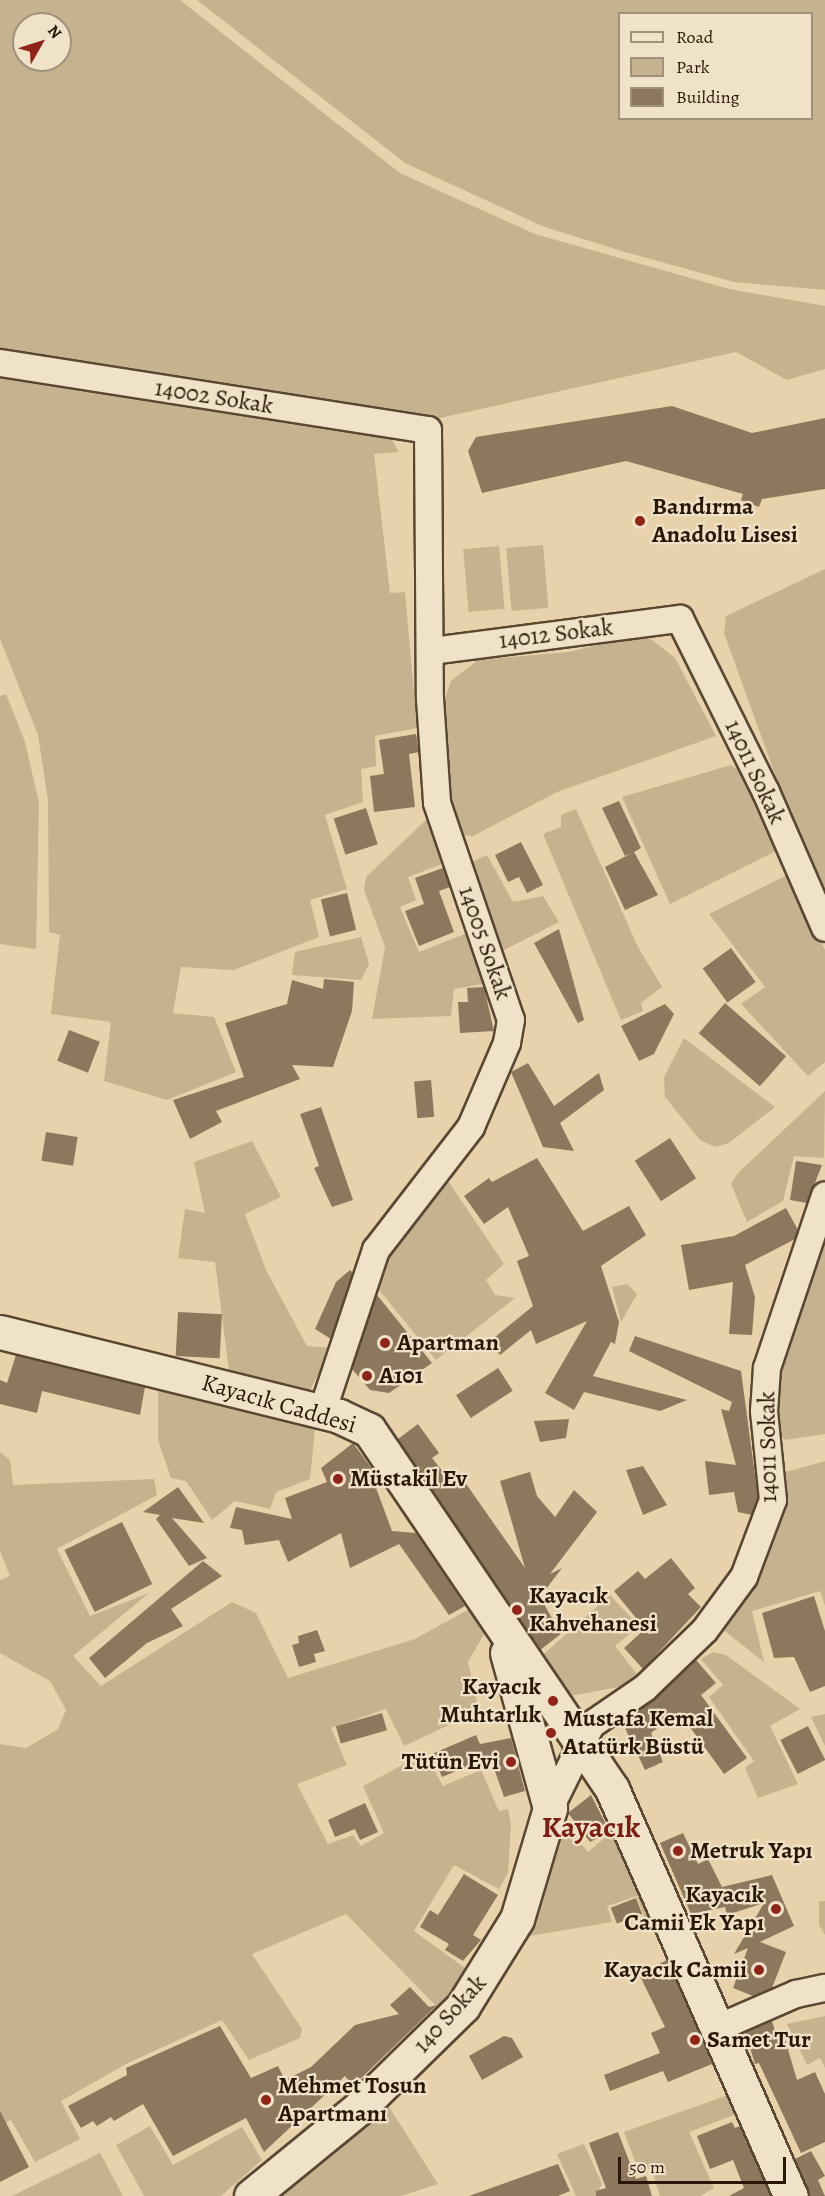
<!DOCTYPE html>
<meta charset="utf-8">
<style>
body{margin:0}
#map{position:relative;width:825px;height:2196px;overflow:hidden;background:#e7d2ab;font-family:Alegreya,serif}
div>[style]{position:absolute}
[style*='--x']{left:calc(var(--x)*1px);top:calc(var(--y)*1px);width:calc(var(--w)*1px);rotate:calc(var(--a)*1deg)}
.green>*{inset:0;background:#c7b28f;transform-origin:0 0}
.building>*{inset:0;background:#8d785d;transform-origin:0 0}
.roads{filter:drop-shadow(2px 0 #5a4631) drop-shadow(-2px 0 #5a4631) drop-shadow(0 2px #5a4631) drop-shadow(0 -2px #5a4631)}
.street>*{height:26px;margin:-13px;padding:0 13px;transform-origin:13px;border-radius:13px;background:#efe2c8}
.secondary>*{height:33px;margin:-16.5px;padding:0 16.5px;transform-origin:16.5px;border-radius:16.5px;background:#efe2c8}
.dots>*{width:16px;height:16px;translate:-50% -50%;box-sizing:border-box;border:3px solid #efe2c8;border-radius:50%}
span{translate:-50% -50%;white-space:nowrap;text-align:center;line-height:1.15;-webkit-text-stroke:4.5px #efe2c8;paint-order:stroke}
.street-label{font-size:24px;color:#2b1708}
.poi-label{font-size:24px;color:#2b1708;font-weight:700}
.left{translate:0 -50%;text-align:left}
.right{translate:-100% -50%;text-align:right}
.district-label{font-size:30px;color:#7a1f14;font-weight:700}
.legend{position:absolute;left:618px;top:12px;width:195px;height:108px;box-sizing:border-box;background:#efe2c8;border:2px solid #a1917b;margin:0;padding:8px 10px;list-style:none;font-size:18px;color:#2b1708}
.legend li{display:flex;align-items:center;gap:12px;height:30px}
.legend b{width:30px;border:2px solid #a1917b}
.north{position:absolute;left:12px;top:12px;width:60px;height:60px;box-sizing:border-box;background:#efe2c8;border:2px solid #a1917b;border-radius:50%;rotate:51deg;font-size:16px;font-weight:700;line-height:24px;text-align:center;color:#2b1708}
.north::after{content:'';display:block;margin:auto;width:21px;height:27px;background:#8f2418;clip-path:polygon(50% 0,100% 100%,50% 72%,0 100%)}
.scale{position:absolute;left:618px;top:2157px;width:168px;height:27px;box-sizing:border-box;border:3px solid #2b1708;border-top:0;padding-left:8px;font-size:18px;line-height:21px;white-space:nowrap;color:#2b1708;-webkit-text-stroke:4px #efe2c8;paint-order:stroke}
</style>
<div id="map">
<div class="green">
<i style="clip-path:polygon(evenodd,0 0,180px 0,400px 173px,535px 234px,729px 289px,825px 306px,825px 369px,787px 380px,736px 352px,440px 418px,0 349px,0 0,24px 24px,60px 24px,60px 60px,24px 60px,24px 24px)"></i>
<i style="clip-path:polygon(evenodd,197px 0,825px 0,825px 290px,734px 282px,625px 252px,542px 226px,405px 163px,197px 0,620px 14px,812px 14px,812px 118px,620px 118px,620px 14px)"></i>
<i style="clip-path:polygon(0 373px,391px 438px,399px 452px,374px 454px,390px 593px,405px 592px,417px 728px,375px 736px,376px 766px,361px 769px,363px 802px,325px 815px,347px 889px,310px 900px,319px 937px,234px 970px,181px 967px,173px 1013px,214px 1017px,236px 1072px,167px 1100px,104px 1081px,111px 1022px,51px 1014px,60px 935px,49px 932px,48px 800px,38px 735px,0 639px)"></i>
<i style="left:543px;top:545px;width:63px;height:37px;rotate:85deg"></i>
<i style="left:499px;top:546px;width:63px;height:36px;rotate:85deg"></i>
<i style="clip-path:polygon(825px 569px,825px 888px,809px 869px,724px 633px,726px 616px)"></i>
<i style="clip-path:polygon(630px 637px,651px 639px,675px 658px,716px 736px,557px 792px,473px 836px,455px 834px,441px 768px,441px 710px,451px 681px,478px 660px,569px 652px)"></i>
<i style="clip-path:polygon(6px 694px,25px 742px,39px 803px,36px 949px,0 944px,0 696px)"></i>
<i style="clip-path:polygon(731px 765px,742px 773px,782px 848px,670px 904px,622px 797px)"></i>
<i style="clip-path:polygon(576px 809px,638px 947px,662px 987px,641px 1003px,643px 1011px,621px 1020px,543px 834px,561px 827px,561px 815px)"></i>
<i style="clip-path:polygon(428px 818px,442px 864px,408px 877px,416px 900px,400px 907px,419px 952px,470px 932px,488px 983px,454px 989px,451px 1016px,372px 1019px,385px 947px,364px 890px,366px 877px)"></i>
<i style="clip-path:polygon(487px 855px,513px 902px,543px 896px,559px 922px,494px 955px,465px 865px)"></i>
<i style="clip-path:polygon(789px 874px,825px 950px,825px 1062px,808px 1076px,741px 1004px,765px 987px,709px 914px)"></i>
<i style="clip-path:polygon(361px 937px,369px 964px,361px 980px,292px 975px,295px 952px)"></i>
<i style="clip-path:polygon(684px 1038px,775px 1107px,729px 1143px,715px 1147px,700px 1140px,665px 1097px,664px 1077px)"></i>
<i style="clip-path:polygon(825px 1091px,824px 1158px,794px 1156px,783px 1201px,747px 1222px,731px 1184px,738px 1173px)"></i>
<i style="clip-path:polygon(252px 1141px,281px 1197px,245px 1214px,266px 1270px,307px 1346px,332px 1348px,310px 1390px,229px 1370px,215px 1262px,178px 1258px,185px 1209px,205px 1213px,194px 1162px)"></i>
<i style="clip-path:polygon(442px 1172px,504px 1264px,486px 1280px,495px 1295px,515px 1298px,436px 1360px,372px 1281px,384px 1247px)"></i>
<i style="clip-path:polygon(825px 1217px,825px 1434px,785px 1440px,776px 1431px,776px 1380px)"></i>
<i style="clip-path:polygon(627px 1284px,637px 1294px,621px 1322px,612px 1287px)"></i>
<i style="clip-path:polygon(158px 1388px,316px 1420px,310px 1479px,276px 1492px,270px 1509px,235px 1501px,212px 1520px,186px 1481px,171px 1478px,158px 1440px)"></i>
<i style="clip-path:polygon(0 1452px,10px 1460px,13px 1485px,154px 1479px,157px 1495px,57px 1549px,90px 1616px,149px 1593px,73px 1656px,101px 1686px,232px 1602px,256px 1613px,288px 1678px,415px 1639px,475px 1606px,487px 1629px,468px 1662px,479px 1711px,404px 1746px,386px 1709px,331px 1728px,347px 1765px,297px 1784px,328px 1844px,353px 1835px,361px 1846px,384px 1833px,363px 1786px,425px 1753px,443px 1786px,481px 1770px,499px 1811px,508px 1809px,511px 1825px,508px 1873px,499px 1889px,454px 1865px,414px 1931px,465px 1968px,464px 1980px,438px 2008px,346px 1914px,252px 1954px,302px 2029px,300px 2038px,249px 2060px,222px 2020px,128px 2063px,61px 2101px,80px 2139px,35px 2162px,11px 2120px,0 2125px,0 1744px,26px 1748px,58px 1729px,66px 1710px,50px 1681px,0 1653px,0 1580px,10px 1576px,0 1551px)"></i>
<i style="clip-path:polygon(825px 1461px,825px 1606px,820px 1591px,752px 1611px,764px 1662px,717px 1625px,779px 1474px)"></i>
<i style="clip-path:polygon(610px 1595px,639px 1626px,615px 1646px,639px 1677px,619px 1687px,564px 1697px,537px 1660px)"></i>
<i style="clip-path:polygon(713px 1652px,726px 1655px,800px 1709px,770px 1726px,798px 1784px,758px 1798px,745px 1768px,754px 1761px,709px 1697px,723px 1685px,701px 1659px)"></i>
<i style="clip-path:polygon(825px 1714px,825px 1746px,811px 1717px)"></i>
<i style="clip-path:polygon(565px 1826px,588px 1852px,616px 1828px,661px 1915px,644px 1917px,637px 1896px,607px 1906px,612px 1922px,524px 1937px)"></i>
<i style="clip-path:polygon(819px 1901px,825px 1901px,825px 1935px,819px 1925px)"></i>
<i style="clip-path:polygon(825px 2016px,825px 2068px,820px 2058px,807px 2065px,787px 2024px)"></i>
<i style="clip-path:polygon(731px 2094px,739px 2113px,689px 2132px,714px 2188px,700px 2196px,660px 2196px,651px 2168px,639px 2172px,624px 2132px)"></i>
<i style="clip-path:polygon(384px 2099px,438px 2184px,401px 2196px,277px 2196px)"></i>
<i style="clip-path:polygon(150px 2126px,173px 2165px,242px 2127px,262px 2160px,221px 2196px,144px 2196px,116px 2145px)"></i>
<i style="clip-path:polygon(584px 2144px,602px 2184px,596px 2196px,576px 2196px,557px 2154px)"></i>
<i style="clip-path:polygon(100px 2153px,123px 2196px,12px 2196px)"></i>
</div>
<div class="building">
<i style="clip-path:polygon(672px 406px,752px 433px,825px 418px,825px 489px,762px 499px,759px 507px,741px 500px,743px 494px,626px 461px,482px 493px,468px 451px,476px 437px)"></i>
<i style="clip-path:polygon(416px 734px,419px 752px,409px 754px,415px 807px,374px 812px,370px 776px,384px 774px,379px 740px)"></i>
<i style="clip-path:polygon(619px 801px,641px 848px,634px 852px,658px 895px,625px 910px,605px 867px,632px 853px,625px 856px,602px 808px)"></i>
<i style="left:366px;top:808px;width:38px;height:34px;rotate:72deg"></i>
<i style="clip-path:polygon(521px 842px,543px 885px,527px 893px,519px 877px,508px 882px,495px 855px)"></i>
<i style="clip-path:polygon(443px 868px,450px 887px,439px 891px,454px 932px,419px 946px,405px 911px,424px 904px,415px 878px)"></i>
<i style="left:347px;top:893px;width:38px;height:27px;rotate:76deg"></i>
<i style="clip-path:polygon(559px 929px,584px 1020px,578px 1023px,534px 943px)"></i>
<i style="left:731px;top:948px;width:42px;height:35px;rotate:54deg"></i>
<i style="clip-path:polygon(324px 979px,354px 982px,352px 1011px,333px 1067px,292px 1065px,300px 1079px,216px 1111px,222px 1122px,190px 1139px,173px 1100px,244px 1077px,225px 1023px,287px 1004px,292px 980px,323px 989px)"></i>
<i style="clip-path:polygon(484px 987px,494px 1031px,460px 1033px,458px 1002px,468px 1002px,467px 988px)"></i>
<i style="left:725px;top:1003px;width:81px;height:40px;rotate:41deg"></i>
<i style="clip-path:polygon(665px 1004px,674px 1014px,654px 1054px,639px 1061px,621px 1026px)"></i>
<i style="left:69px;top:1030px;width:33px;height:33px;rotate:21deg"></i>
<i style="clip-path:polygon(528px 1063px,554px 1106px,599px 1073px,604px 1090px,560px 1123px,574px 1151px,543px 1147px,511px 1072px)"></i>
<i style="left:431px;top:1080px;width:37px;height:17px;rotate:85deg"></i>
<i style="clip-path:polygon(321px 1107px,353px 1200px,332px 1207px,314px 1168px,319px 1166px,300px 1114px)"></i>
<i style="left:46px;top:1132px;width:32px;height:29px;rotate:9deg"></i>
<i style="left:670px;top:1138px;width:48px;height:42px;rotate:57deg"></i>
<i style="clip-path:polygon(537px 1158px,583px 1231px,629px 1206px,646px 1235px,601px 1266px,619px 1322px,615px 1344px,611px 1342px,593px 1376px,687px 1400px,660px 1411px,584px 1392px,574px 1410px,545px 1393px,587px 1321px,536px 1344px,531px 1330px,500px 1355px,489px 1342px,533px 1306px,517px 1261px,529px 1256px,508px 1207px,484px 1224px,464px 1196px,489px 1178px,492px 1182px)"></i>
<i style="clip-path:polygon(796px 1161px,822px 1165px,807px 1203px,790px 1200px)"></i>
<i style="clip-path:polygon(786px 1208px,798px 1230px,795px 1239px,745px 1265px,755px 1297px,752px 1335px,729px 1334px,733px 1282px,689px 1290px,681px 1245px,734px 1236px)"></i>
<i style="clip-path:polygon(350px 1270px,353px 1273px,331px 1339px,315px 1329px,336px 1282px)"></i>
<i style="clip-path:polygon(377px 1295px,432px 1363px,389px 1393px,370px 1390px,352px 1369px)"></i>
<i style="left:178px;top:1312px;width:44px;height:44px;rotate:3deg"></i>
<i style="clip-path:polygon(635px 1336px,741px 1371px,758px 1498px,752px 1515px,738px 1512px,734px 1492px,709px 1495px,705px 1461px,736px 1465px,721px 1409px,729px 1411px,732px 1402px,629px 1351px)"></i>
<i style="clip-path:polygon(16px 1355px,145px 1387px,140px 1415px,42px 1391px,37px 1413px,0 1404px,0 1380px,7px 1383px)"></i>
<i style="left:498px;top:1368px;width:27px;height:50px;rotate:57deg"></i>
<i style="clip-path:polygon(569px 1419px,566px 1438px,540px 1442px,534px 1421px)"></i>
<i style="clip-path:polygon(418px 1424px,439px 1453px,432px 1458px,453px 1484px,462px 1478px,525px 1568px,500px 1481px,530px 1472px,537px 1496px,555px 1517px,574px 1490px,597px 1512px,550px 1574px,562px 1568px,540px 1597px,561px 1634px,540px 1650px,398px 1439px)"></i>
<i style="clip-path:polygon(353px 1443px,380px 1480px,375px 1485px,392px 1531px,416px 1533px,465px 1606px,449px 1615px,399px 1544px,350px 1568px,341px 1533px,288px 1562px,279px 1540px,245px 1545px,242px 1530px,230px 1528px,236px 1507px,292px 1519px,285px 1498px,327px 1482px,321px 1468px)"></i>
<i style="clip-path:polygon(643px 1466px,667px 1505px,643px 1515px,626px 1470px)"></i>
<i style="clip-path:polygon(178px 1487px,204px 1523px,172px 1518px,207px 1558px,189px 1566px,156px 1519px,160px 1515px,143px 1512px)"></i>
<i style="left:122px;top:1522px;width:69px;height:64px;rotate:64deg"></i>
<i style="clip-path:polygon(671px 1558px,695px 1588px,688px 1594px,701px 1607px,643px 1669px,624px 1648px,645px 1629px,614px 1591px,638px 1571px,645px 1579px)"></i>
<i style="clip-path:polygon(203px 1561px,222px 1576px,171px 1609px,183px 1626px,147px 1643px,105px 1678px,89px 1658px)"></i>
<i style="clip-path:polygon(814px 1596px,825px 1631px,825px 1686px,810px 1692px,794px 1657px,774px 1658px,762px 1613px)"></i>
<i style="clip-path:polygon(317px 1630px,325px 1651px,314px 1654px,316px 1662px,299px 1667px,292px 1645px,299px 1643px,298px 1636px)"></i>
<i style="clip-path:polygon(696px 1660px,716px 1683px,701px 1695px,747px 1758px,724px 1774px,679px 1712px,651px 1733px,663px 1762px,645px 1770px,622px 1722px)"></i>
<i style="left:382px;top:1713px;width:18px;height:48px;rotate:74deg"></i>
<i style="left:808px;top:1726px;width:38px;height:31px;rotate:63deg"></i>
<i style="clip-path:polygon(476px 1735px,480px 1744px,511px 1738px,525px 1791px,504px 1797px,490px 1757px,442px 1777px,432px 1754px)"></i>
<i style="clip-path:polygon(591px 1795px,610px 1832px,590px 1842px,568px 1813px)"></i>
<i style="clip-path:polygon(365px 1803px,378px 1832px,360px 1840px,355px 1829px,335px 1837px,328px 1820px)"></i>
<i style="clip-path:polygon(683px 1833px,698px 1864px,708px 1859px,722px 1887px,772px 1875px,794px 1926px,760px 1942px,786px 1952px,772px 1988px,753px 1996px,733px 1988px,748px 1948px,734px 1954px,764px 1903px,727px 1915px,725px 1907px,691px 1914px,660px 1843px)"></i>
<i style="clip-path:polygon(464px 1874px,498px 1895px,473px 1935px,481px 1940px,463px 1961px,445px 1950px,449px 1944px,420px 1927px,430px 1910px,438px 1915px)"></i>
<i style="left:636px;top:1898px;width:17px;height:27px;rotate:69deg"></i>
<i style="clip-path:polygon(667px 1960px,712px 2064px,668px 2082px,663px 2071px,610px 2091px,604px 2075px,660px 2053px,651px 2033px,665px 2027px,639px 1974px)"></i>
<i style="clip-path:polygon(410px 1987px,429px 2007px,437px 2005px,353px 2086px,345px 2076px,264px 2152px,246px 2118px,173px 2156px,143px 2104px,114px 2121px,111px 2117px,97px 2126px,93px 2121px,81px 2128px,68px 2106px,127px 2075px,126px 2068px,220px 2026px,251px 2078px,278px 2066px,285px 2080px,311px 2067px,355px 2025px,399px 2014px,390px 2005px)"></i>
<i style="clip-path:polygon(772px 2021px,777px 2037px,784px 2036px,797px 2080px,815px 2072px,825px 2094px,825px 2142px,801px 2153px,759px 2063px,755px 2064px,745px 2032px)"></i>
<i style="clip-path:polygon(504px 2036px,512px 2038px,523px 2057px,482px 2080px,469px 2056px)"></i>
<i style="clip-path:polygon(0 2111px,29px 2167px,0 2182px)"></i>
<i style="clip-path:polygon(732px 2122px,735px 2128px,740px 2126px,771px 2196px,729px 2196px,744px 2188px,733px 2160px,710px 2169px,697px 2136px)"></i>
<i style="clip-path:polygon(618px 2132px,636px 2179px,646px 2176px,652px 2196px,596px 2196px,596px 2191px,606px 2188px,589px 2143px)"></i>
<i style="clip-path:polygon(811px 2151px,825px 2176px,818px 2180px,825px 2196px,809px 2196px,795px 2159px)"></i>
<i style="clip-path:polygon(558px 2164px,570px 2191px,558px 2196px,469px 2196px)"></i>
</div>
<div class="roads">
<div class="street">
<i style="--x:0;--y:363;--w:433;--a:8.9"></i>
<i style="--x:428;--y:430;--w:269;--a:89.6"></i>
<i style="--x:430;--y:699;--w:104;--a:86.1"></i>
<i style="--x:437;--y:803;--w:229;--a:71.2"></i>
<i style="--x:511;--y:1020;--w:23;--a:100"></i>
<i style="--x:507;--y:1043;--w:91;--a:113.2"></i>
<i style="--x:471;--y:1127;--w:155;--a:127.7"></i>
<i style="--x:376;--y:1250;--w:171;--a:108.4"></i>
<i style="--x:432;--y:651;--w:250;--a:-7.4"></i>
<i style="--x:680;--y:619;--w:193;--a:63.6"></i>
<i style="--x:766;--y:792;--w:148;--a:66.5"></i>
<i style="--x:550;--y:1808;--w:93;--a:-63.7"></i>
<i style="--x:591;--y:1725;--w:65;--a:-34.4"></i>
<i style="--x:645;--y:1688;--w:83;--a:-44"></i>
<i style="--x:705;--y:1630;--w:66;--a:-53.7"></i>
<i style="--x:744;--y:1577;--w:82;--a:-69.4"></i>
<i style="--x:773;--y:1500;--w:89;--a:-95.8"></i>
<i style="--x:764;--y:1411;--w:43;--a:-86"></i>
<i style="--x:767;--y:1368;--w:182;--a:-71.4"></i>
<i style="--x:720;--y:2027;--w:83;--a:-23.5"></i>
<i style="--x:796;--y:1994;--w:30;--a:-12"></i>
</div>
<div class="secondary">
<i style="--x:0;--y:1332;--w:349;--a:13.9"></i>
<i style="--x:339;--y:1416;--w:33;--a:25"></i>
<i style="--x:369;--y:1430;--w:434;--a:55.9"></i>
<i style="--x:612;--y:1789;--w:445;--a:66.3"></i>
<i style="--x:251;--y:2196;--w:141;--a:-39.2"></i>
<i style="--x:360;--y:2107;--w:144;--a:-44.4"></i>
<i style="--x:463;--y:2006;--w:102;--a:-58.2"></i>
<i style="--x:517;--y:1919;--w:116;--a:-73.4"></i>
<i style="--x:550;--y:1808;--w:161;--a:-105.5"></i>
</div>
</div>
<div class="dots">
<i style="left:640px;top:521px;background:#8f2418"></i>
<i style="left:385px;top:1343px;background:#8f2418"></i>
<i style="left:367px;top:1376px;background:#8f2418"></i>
<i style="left:338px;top:1479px;background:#8f2418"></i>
<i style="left:517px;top:1610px;background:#8f2418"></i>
<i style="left:553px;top:1701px;background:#8f2418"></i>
<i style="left:551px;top:1733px;background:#8f2418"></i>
<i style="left:511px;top:1762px;background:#8f2418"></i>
<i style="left:678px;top:1851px;background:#8f2418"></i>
<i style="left:776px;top:1909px;background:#8f2418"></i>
<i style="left:759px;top:1970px;background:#8f2418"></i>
<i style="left:695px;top:2040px;background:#8f2418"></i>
<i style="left:266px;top:2100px;background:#8f2418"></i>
</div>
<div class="street-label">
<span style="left:214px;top:397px;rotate:9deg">14002 Sokak</span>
<span style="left:556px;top:634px;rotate:-7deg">14012 Sokak</span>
<span style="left:755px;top:772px;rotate:65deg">14011 Sokak</span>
<span style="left:485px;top:943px;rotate:71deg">14005 Sokak</span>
<span style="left:279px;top:1404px;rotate:16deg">Kayacık Caddesi</span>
<span style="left:768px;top:1447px;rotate:-91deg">14011 Sokak</span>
<span style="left:450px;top:2014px;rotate:-48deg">140 Sokak</span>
</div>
<div class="poi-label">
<span class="left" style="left:652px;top:521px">Bandırma<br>Anadolu Lisesi</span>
<span class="left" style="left:397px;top:1343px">Apartman</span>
<span class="left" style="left:379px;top:1376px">A101</span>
<span class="left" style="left:350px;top:1479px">Müstakil Ev</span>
<span class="left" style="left:529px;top:1610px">Kayacık<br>Kahvehanesi</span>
<span class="right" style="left:541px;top:1701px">Kayacık<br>Muhtarlık</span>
<span class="left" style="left:563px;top:1733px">Mustafa Kemal<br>Atatürk Büstü</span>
<span class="right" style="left:499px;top:1762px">Tütün Evi</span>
<span class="left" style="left:690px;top:1851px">Metruk Yapı</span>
<span class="right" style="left:764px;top:1909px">Kayacık<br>Camii Ek Yapı</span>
<span class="right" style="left:747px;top:1970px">Kayacık Camii</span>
<span class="left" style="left:707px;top:2040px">Samet Tur</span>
<span class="left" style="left:278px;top:2100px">Mehmet Tosun<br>Apartmanı</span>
</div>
<div class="district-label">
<span style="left:591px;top:1827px">Kayacık</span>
</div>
<ul class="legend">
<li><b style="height:8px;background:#efe2c8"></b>Road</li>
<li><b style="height:16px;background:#c7b28f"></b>Park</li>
<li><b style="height:16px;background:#8d785d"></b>Building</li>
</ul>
<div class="north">N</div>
<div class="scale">50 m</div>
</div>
